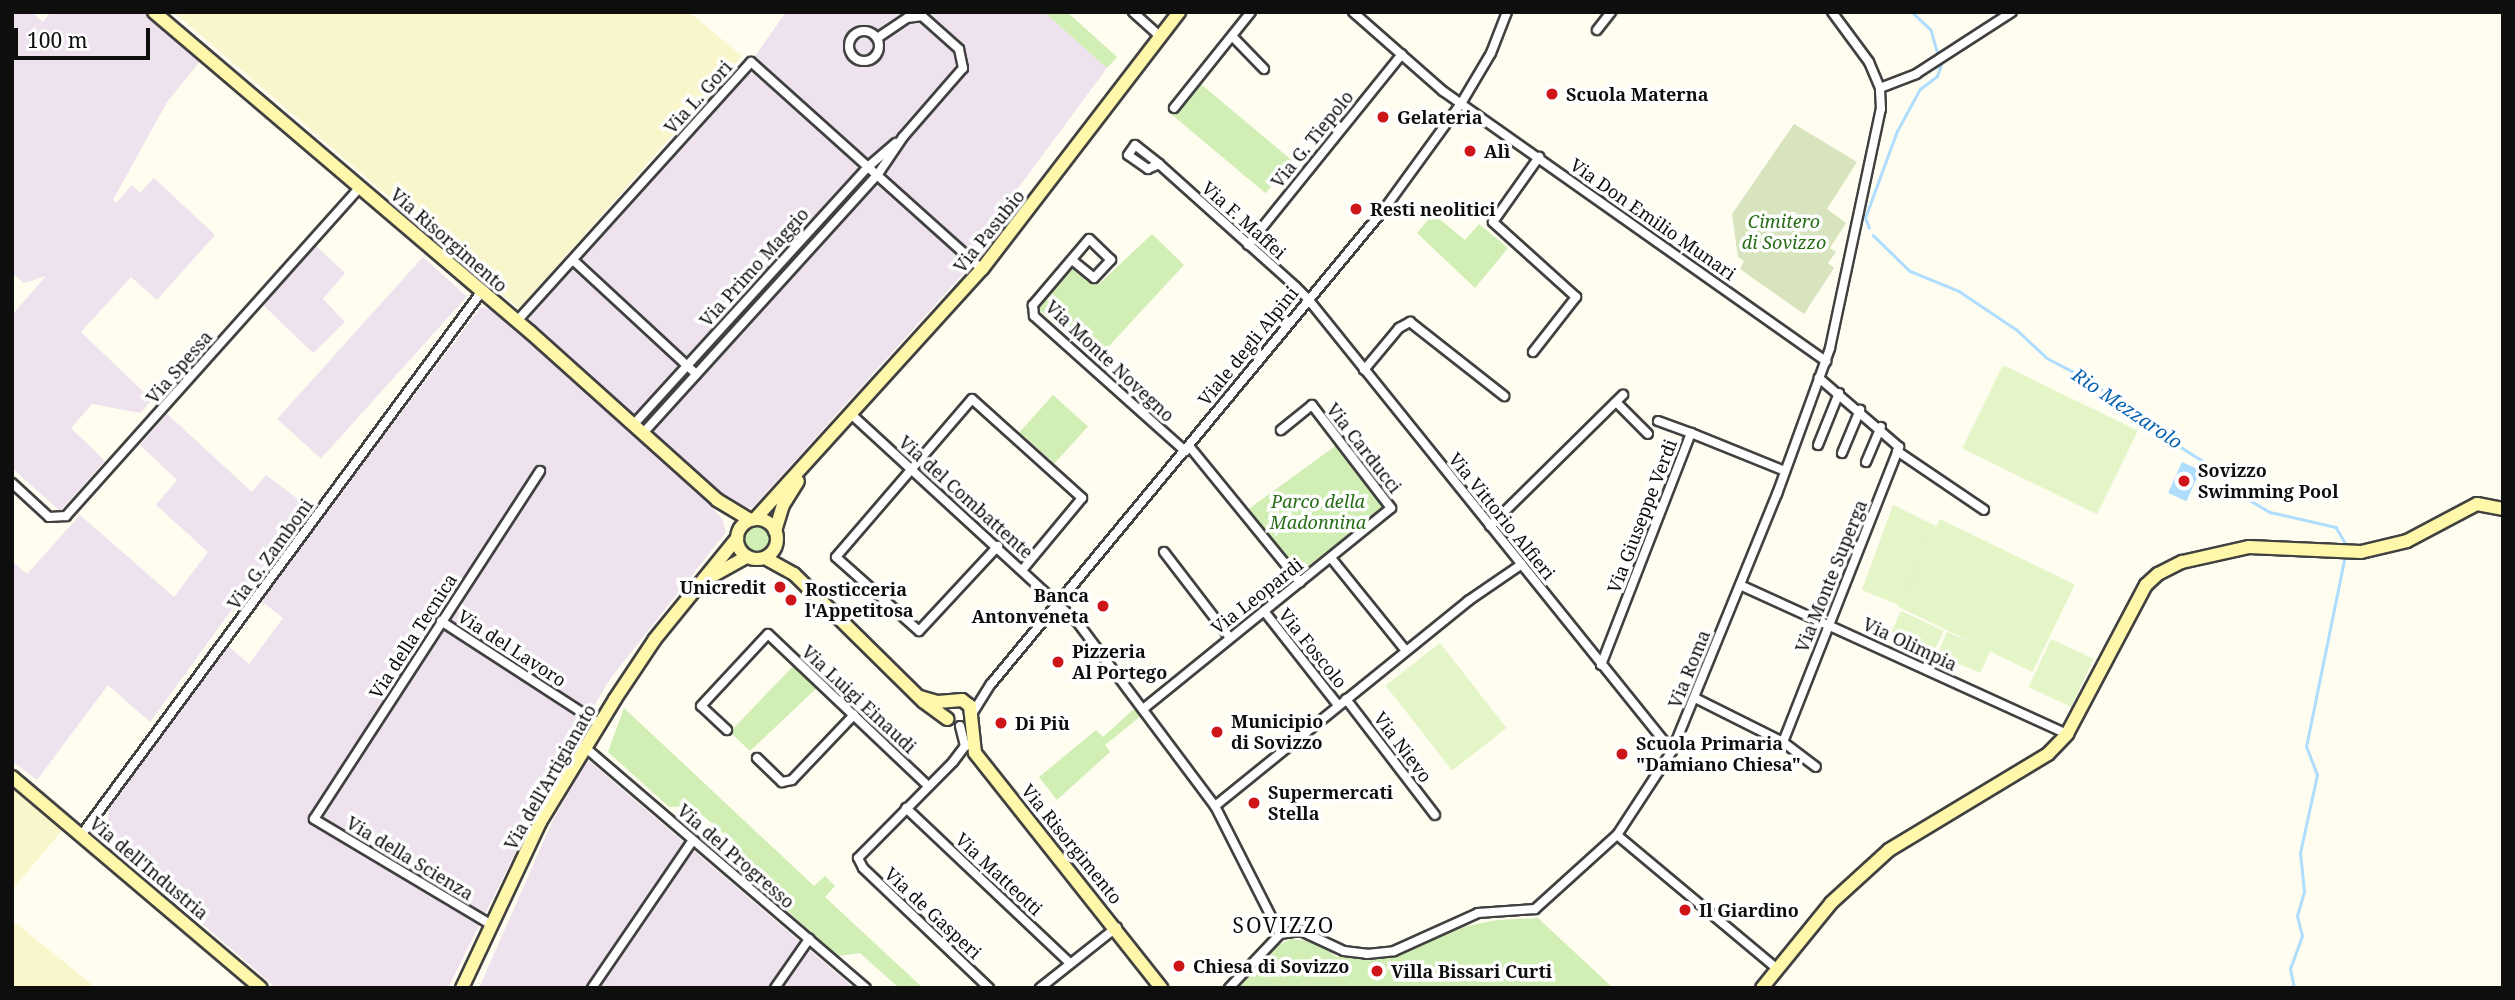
<!DOCTYPE html>
<meta charset="utf-8">
<style>
body{margin:0}
#map{position:relative;width:2515px;height:1000px;overflow:hidden;background:#fffcf0;font-family:"Noto Serif",serif}
div>[style]{position:absolute}
[style*='--x']{left:calc(var(--x)*1px);top:calc(var(--y)*1px);width:calc(var(--w)*1px);rotate:calc(var(--a)*1deg)}
.industrial>*{inset:0;background:#ede2ee;transform-origin:0 0}
.farmland>*{inset:0;background:#f9f6cc}
.green>*{inset:0;background:#d1eeb4;transform-origin:0 0}
.round{border-radius:50%}
.cemetery>*{inset:0;background:#d7e4bd}
.pitch>*{inset:0;background:#e4f5c7;transform-origin:0 0}
.water>*{inset:0;background:#aeddfd;transform-origin:0 0}
.stream>*{height:2.5px;margin:-1.25px;padding:0 1.25px;transform-origin:1.25px;border-radius:1.25px;background:#aeddfd}
.roads{filter:drop-shadow(2px 0 #414141) drop-shadow(-2px 0 #414141) drop-shadow(0 2px #414141) drop-shadow(0 -2px #414141)}
.street>*{height:8px;margin:-4px;padding:0 4px;transform-origin:4px;border-radius:4px;background:#fff}
.street>.ring{margin:-4px;padding:0;box-sizing:content-box;background:none;border:8px solid #fff;border-radius:50%}
.secondary>*{height:12px;margin:-6px;padding:0 6px;transform-origin:6px;border-radius:6px;background:#fff8ab}
.secondary>.ring{margin:-6px;padding:0;box-sizing:content-box;background:none;border:12px solid #fff8ab;border-radius:50%}
.dots>*{width:19px;height:19px;translate:-50% -50%;box-sizing:border-box;border:4px solid #fff;border-radius:50%}
span{translate:-50% -50%;white-space:nowrap;text-align:center;line-height:1.15;-webkit-text-stroke:7px #fff;paint-order:stroke}
.poi-label{font-size:18px;color:#0e0e0e;font-weight:700}
.left{translate:0 -50%;text-align:left}
.right{translate:-100% -50%;text-align:right}
.street-label{font-size:18px;color:#0e0e0e}
.park-label{font-size:18px;color:#276e17;font-style:italic}
.water-label{font-size:19px;color:#0962af;font-style:italic}
.quarter-label{font-size:21px;color:#0e0e0e;letter-spacing:2px}
.frame{position:absolute;inset:0;border:14px solid #0e0e0e;pointer-events:none}
.scale{position:absolute;left:14px;top:28px;width:136px;height:32px;box-sizing:border-box;border:4px solid #0e0e0e;border-top:0;padding-left:9px;font-size:21px;line-height:24px;white-space:nowrap;color:#0e0e0e;-webkit-text-stroke:5px #fff;paint-order:stroke}
</style>
<div id="map">
<div class="industrial">
<i style="clip-path:polygon(12px 12px,32px 12px,43px 22px,51px 12px,146px 12px,202px 59px,167px 102px,113px 200px,116px 203px,132px 185px,140px 193px,154px 178px,215px 235px,157px 300px,131px 277px,81px 332px,152px 400px,140px 413px,92px 404px,71px 428px,105px 461px,60px 511px,12px 468px,12px 315px,46px 276px,24px 283px,12px 273px)"></i>
<i style="clip-path:polygon(786px 12px,1044px 12px,1107px 68px,968px 256px,751px 62px)"></i>
<i style="clip-path:polygon(752px 70px,970px 266px,753px 507px,736px 508px,528px 318px)"></i>
<i style="clip-path:polygon(315px 245px,345px 273px,323px 299px,345px 322px,313px 353px,262px 304px)"></i>
<i style="left:423px;top:257px;width:59px;height:218px;rotate:42deg"></i>
<i style="clip-path:polygon(481px 307px,492px 310px,704px 497px,722px 519px,726px 532px,610px 679px,557px 769px,448px 988px,276px 988px,113px 846px,107px 833px,109px 808px,227px 645px,249px 664px,283px 618px,260px 600px)"></i>
<i style="clip-path:polygon(167px 414px,252px 492px,266px 475px,307px 506px,150px 722px,108px 685px,37px 780px,12px 761px,12px 561px,27px 574px,80px 515px,174px 597px,208px 552px,156px 505px,177px 480px,140px 445px)"></i>
<i style="clip-path:polygon(588px 760px,854px 988px,479px 988px,553px 820px)"></i>
</div>
<div class="farmland">
<i style="clip-path:polygon(174px 12px,689px 12px,742px 56px,519px 309px)"></i>
<i style="clip-path:polygon(12px 786px,64px 828px,12px 890px)"></i>
<i style="clip-path:polygon(12px 920px,96px 988px,12px 988px)"></i>
</div>
<div class="green">
<i style="clip-path:polygon(1044px 12px,1067px 12px,1117px 57px,1107px 68px)"></i>
<i style="left:1196px;top:80px;width:126px;height:42px;rotate:40deg"></i>
<i style="clip-path:polygon(1433px 214px,1465px 240px,1479px 224px,1508px 248px,1475px 288px,1417px 233px)"></i>
<i style="clip-path:polygon(1152px 234px,1184px 265px,1096px 360px,1038px 309px,1072px 267px,1098px 285px)"></i>
<i style="left:1053px;top:395px;width:47px;height:50px;rotate:42deg"></i>
<i style="left:1338px;top:444px;width:81px;height:110px;rotate:54deg"></i>
<i class="round" style="left:742px;top:525px;width:28px;height:28px"></i>
<i style="clip-path:polygon(797px 662px,821px 684px,750px 751px,730px 732px)"></i>
<i style="clip-path:polygon(624px 708px,814px 886px,825px 876px,835px 886px,825px 897px,923px 988px,899px 988px,860px 953px,838px 956px,734px 863px,733px 842px,692px 806px,669px 807px,608px 752px)"></i>
<i style="clip-path:polygon(1135px 708px,1141px 716px,1105px 745px,1110px 752px,1057px 800px,1039px 777px,1096px 730px,1103px 737px)"></i>
<i style="clip-path:polygon(1538px 918px,1613px 988px,1236px 988px,1275px 947px,1291px 939px,1316px 942px,1337px 957px,1374px 957px,1392px 955px,1462px 927px,1497px 920px)"></i>
</div>
<div class="cemetery">
<i style="clip-path:polygon(1794px 124px,1857px 162px,1827px 209px,1846px 223px,1830px 248px,1836px 252px,1828px 263px,1834px 268px,1804px 314px,1740px 269px,1744px 261px,1738px 257px,1732px 214px)"></i>
</div>
<div class="pitch">
<i style="left:2003px;top:365px;width:150px;height:93px;rotate:26deg"></i>
<i style="clip-path:polygon(1893px 505px,1936px 526px,1901px 606px,1862px 590px)"></i>
<i style="left:1940px;top:519px;width:150px;height:97px;rotate:26deg"></i>
<i style="left:1901px;top:611px;width:47px;height:23px;rotate:25deg"></i>
<i style="left:1947px;top:632px;width:47px;height:24px;rotate:24deg"></i>
<i style="left:2051px;top:639px;width:47px;height:53px;rotate:25deg"></i>
<i style="left:1440px;top:643px;width:108px;height:69px;rotate:52deg"></i>
</div>
<div class="water">
<i style="left:2182px;top:462px;width:20px;height:34px;rotate:24deg"></i>
</div>
<div class="stream">
<i style="--x:1912;--y:12;--w:26;--a:43"></i>
<i style="--x:1931;--y:30;--w:25;--a:74"></i>
<i style="--x:1869;--y:228;--w:11;--a:-112"></i>
<i style="--x:1865;--y:218;--w:93;--a:-69.8"></i>
<i style="--x:1897;--y:131;--w:48;--a:-61.3"></i>
<i style="--x:1920;--y:89;--w:21;--a:-37"></i>
<i style="--x:1937;--y:76;--w:12;--a:-70"></i>
<i style="--x:1873;--y:235;--w:52;--a:44.2"></i>
<i style="--x:1910;--y:271;--w:53;--a:22.2"></i>
<i style="--x:1959;--y:291;--w:70;--a:33.9"></i>
<i style="--x:2017;--y:330;--w:41;--a:43"></i>
<i style="--x:2047;--y:358;--w:50;--a:27.6"></i>
<i style="--x:2091;--y:381;--w:74;--a:38.4"></i>
<i style="--x:2149;--y:427;--w:77;--a:32.2"></i>
<i style="--x:2214;--y:468;--w:35;--a:46"></i>
<i style="--x:2238;--y:493;--w:37;--a:31"></i>
<i style="--x:2270;--y:512;--w:68;--a:12.8"></i>
<i style="--x:2336;--y:527;--w:24;--a:60"></i>
<i style="--x:2294;--y:988;--w:19;--a:-102"></i>
<i style="--x:2290;--y:969;--w:35;--a:-70"></i>
<i style="--x:2302;--y:936;--w:21;--a:-104"></i>
<i style="--x:2297;--y:916;--w:26;--a:-74"></i>
<i style="--x:2304;--y:891;--w:38;--a:-96"></i>
<i style="--x:2300;--y:853;--w:80;--a:-77.7"></i>
<i style="--x:2317;--y:775;--w:30;--a:-111"></i>
<i style="--x:2306;--y:747;--w:190;--a:-78.5"></i>
</div>
<div class="roads">
<div class="street">
<i style="--x:1133;--y:12;--w:38;--a:42"></i>
<i style="--x:1353;--y:12;--w:120;--a:41.3"></i>
<i style="--x:1443;--y:91;--w:469;--a:35.2"></i>
<i style="--x:1597;--y:30;--w:23;--a:-52"></i>
<i class="ring" style="left:849px;top:31px;width:22px;height:22px"></i>
<i style="--x:1232;--y:36;--w:46;--a:45.9"></i>
<i style="--x:1880;--y:88;--w:39;--a:-21"></i>
<i style="--x:1916;--y:74;--w:114;--a:-32.9"></i>
<i style="--x:1174;--y:108;--w:123;--a:-51.3"></i>
<i style="--x:1159;--y:164;--w:12;--a:156"></i>
<i style="--x:1148;--y:169;--w:24;--a:-145"></i>
<i style="--x:1128;--y:155;--w:12;--a:-55"></i>
<i style="--x:1135;--y:145;--w:31;--a:38"></i>
<i style="--x:1159;--y:164;--w:184;--a:41.9"></i>
<i style="--x:1296;--y:287;--w:17;--a:45"></i>
<i style="--x:1308;--y:299;--w:580;--a:51.16"></i>
<i style="--x:1248;--y:245;--w:245;--a:-51.1"></i>
<i style="--x:573;--y:260;--w:168;--a:42.8"></i>
<i style="--x:1072;--y:260;--w:28;--a:39"></i>
<i style="--x:1094;--y:278;--w:25;--a:-47"></i>
<i style="--x:1111;--y:260;--w:30;--a:-136"></i>
<i style="--x:1089;--y:239;--w:87;--a:130.3"></i>
<i style="--x:1033;--y:305;--w:11;--a:85"></i>
<i style="--x:1034;--y:316;--w:203;--a:41.8"></i>
<i style="--x:517;--y:321;--w:349;--a:-47.9"></i>
<i style="--x:751;--y:62;--w:310;--a:41.9"></i>
<i style="--x:1533;--y:352;--w:70;--a:-52"></i>
<i style="--x:1576;--y:297;--w:112;--a:-137.9"></i>
<i style="--x:1493;--y:222;--w:80;--a:-54.7"></i>
<i style="--x:1364;--y:370;--w:55;--a:-50.2"></i>
<i style="--x:1399;--y:328;--w:13;--a:-29"></i>
<i style="--x:1410;--y:322;--w:120;--a:38.2"></i>
<i style="--x:1616;--y:402;--w:45;--a:45"></i>
<i style="--x:851;--y:414;--w:309;--a:42.6"></i>
<i style="--x:1078;--y:623;--w:229;--a:53.2"></i>
<i style="--x:1215;--y:806;--w:144;--a:63.1"></i>
<i style="--x:1658;--y:421;--w:35;--a:20"></i>
<i style="--x:634;--y:424;--w:349;--a:-47.7"></i>
<i style="--x:869;--y:166;--w:35;--a:-41"></i>
<i style="--x:644;--y:432;--w:348;--a:-47.8"></i>
<i style="--x:878;--y:174;--w:45;--a:-56"></i>
<i style="--x:903;--y:137;--w:91;--a:-49"></i>
<i style="--x:963;--y:68;--w:19;--a:-102"></i>
<i style="--x:959;--y:49;--w:50;--a:-138.3"></i>
<i style="--x:922;--y:16;--w:15;--a:172"></i>
<i style="--x:907;--y:18;--w:36;--a:146"></i>
<i style="--x:1818;--y:445;--w:56;--a:-68"></i>
<i style="--x:1189;--y:446;--w:176;--a:50.8"></i>
<i style="--x:1897;--y:451;--w:105;--a:34.1"></i>
<i style="--x:1842;--y:453;--w:47;--a:-67.3"></i>
<i style="--x:1866;--y:462;--w:38;--a:-67"></i>
<i style="--x:12;--y:483;--w:50;--a:42.6"></i>
<i style="--x:49;--y:517;--w:17;--a:-3"></i>
<i style="--x:66;--y:516;--w:441;--a:-48.2"></i>
<i style="--x:1490;--y:526;--w:187;--a:-44.6"></i>
<i style="--x:998;--y:546;--w:116;--a:132.9"></i>
<i style="--x:919;--y:631;--w:111;--a:-138.3"></i>
<i style="--x:836;--y:557;--w:208;--a:-49.3"></i>
<i style="--x:972;--y:399;--w:148;--a:42"></i>
<i style="--x:1082;--y:498;--w:92;--a:129.7"></i>
<i style="--x:1164;--y:552;--w:108;--a:52.5"></i>
<i style="--x:1331;--y:558;--w:119;--a:51.1"></i>
<i style="--x:1740;--y:585;--w:359;--a:24.5"></i>
<i style="--x:1264;--y:611;--w:120;--a:51.8"></i>
<i style="--x:441;--y:621;--w:191;--a:33"></i>
<i style="--x:1601;--y:665;--w:249;--a:-68.8"></i>
<i style="--x:1691;--y:433;--w:101;--a:22"></i>
<i style="--x:1695;--y:698;--w:98;--a:26.6"></i>
<i style="--x:1783;--y:742;--w:41;--a:37.1"></i>
<i style="--x:1346;--y:699;--w:146;--a:52.5"></i>
<i style="--x:1143;--y:709;--w:319;--a:-39"></i>
<i style="--x:1391;--y:508;--w:130;--a:-127.5"></i>
<i style="--x:1312;--y:405;--w:40;--a:141"></i>
<i style="--x:972;--y:714;--w:36;--a:-58"></i>
<i style="--x:991;--y:684;--w:618;--a:-50.38"></i>
<i style="--x:1385;--y:208;--w:131;--a:-54"></i>
<i style="--x:1462;--y:102;--w:57;--a:-59.4"></i>
<i style="--x:1491;--y:53;--w:44;--a:-68.7"></i>
<i style="--x:960;--y:726;--w:21;--a:76"></i>
<i style="--x:965;--y:746;--w:20;--a:127"></i>
<i style="--x:953;--y:762;--w:135;--a:134.7"></i>
<i style="--x:858;--y:858;--w:11;--a:63"></i>
<i style="--x:863;--y:868;--w:174;--a:43.6"></i>
<i style="--x:727;--y:730;--w:35;--a:-137"></i>
<i style="--x:701;--y:706;--w:98;--a:-47.1"></i>
<i style="--x:768;--y:634;--w:221;--a:43.5"></i>
<i style="--x:1783;--y:742;--w:317;--a:-68.5"></i>
<i style="--x:1899;--y:447;--w:106;--a:-139.2"></i>
<i style="--x:587;--y:749;--w:367;--a:40.6"></i>
<i style="--x:757;--y:758;--w:35;--a:44"></i>
<i style="--x:782;--y:782;--w:10;--a:-11"></i>
<i style="--x:792;--y:780;--w:90;--a:-46.4"></i>
<i style="--x:1215;--y:806;--w:326;--a:-39"></i>
<i style="--x:1468;--y:601;--w:65;--a:-34.4"></i>
<i style="--x:906;--y:808;--w:226;--a:43.4"></i>
<i style="--x:82;--y:834;--w:674;--a:-53.62"></i>
<i style="--x:1617;--y:835;--w:207;--a:39.9"></i>
<i style="--x:490;--y:924;--w:205;--a:-149.2"></i>
<i style="--x:314;--y:819;--w:415;--a:-57"></i>
<i style="--x:592;--y:988;--w:179;--a:-55.7"></i>
<i style="--x:775;--y:988;--w:60;--a:-55.2"></i>
<i style="--x:1040;--y:988;--w:98;--a:-38.4"></i>
<i style="--x:1229;--y:988;--w:74;--a:-46.6"></i>
<i style="--x:1280;--y:934;--w:21;--a:-8"></i>
<i style="--x:1301;--y:931;--w:47;--a:24.9"></i>
<i style="--x:1344;--y:951;--w:23;--a:7"></i>
<i style="--x:1367;--y:954;--w:27;--a:-6"></i>
<i style="--x:1394;--y:951;--w:92;--a:-24.3"></i>
<i style="--x:1478;--y:913;--w:57;--a:-4"></i>
<i style="--x:1535;--y:909;--w:110;--a:-42.1"></i>
<i style="--x:1617;--y:835;--w:100;--a:-56.8"></i>
<i style="--x:1672;--y:751;--w:278;--a:-67.8"></i>
<i style="--x:1777;--y:494;--w:155;--a:-70"></i>
<i style="--x:1830;--y:348;--w:244;--a:-78"></i>
<i style="--x:1881;--y:109;--w:21;--a:-93"></i>
<i style="--x:1880;--y:88;--w:28;--a:-113"></i>
<i style="--x:1869;--y:62;--w:62;--a:-126.5"></i>
</div>
<div class="secondary">
<i style="--x:154;--y:12;--w:494;--a:40.4"></i>
<i style="--x:530;--y:332;--w:251;--a:41.9"></i>
<i style="--x:717;--y:500;--w:39;--a:31"></i>
<i style="--x:755;--y:519;--w:338;--a:-47.8"></i>
<i style="--x:982;--y:269;--w:324;--a:-52.5"></i>
<i class="ring" style="left:737px;top:519px;width:28px;height:28px"></i>
<i style="--x:775;--y:531;--w:27;--a:-73"></i>
<i style="--x:783;--y:505;--w:28;--a:-58"></i>
<i style="--x:765;--y:558;--w:33;--a:29"></i>
<i style="--x:794;--y:574;--w:182;--a:44.6"></i>
<i style="--x:924;--y:702;--w:29;--a:36"></i>
<i style="--x:714;--y:575;--w:38;--a:-29"></i>
<i style="--x:920;--y:697;--w:19;--a:16"></i>
<i style="--x:938;--y:702;--w:24;--a:-5"></i>
<i style="--x:962;--y:700;--w:10;--a:37"></i>
<i style="--x:970;--y:706;--w:47;--a:83.9"></i>
<i style="--x:975;--y:753;--w:300;--a:51.6"></i>
<i style="--x:12;--y:777;--w:326;--a:40.3"></i>
<i style="--x:462;--y:988;--w:183;--a:-64.8"></i>
<i style="--x:540;--y:822;--w:144;--a:-58.6"></i>
<i style="--x:615;--y:699;--w:72;--a:-56.3"></i>
<i style="--x:655;--y:639;--w:130;--a:-50.9"></i>
<i style="--x:1762;--y:988;--w:109;--a:-50.9"></i>
<i style="--x:1831;--y:903;--w:79;--a:-42.4"></i>
<i style="--x:1889;--y:850;--w:186;--a:-31.1"></i>
<i style="--x:2048;--y:754;--w:28;--a:-46"></i>
<i style="--x:2067;--y:734;--w:169;--a:-62.1"></i>
<i style="--x:2146;--y:585;--w:16;--a:-43"></i>
<i style="--x:2158;--y:574;--w:27;--a:-27"></i>
<i style="--x:2182;--y:562;--w:69;--a:-12.6"></i>
<i style="--x:2249;--y:547;--w:112;--a:2.6"></i>
<i style="--x:2361;--y:552;--w:47;--a:-13.4"></i>
<i style="--x:2407;--y:541;--w:79;--a:-27.9"></i>
<i style="--x:2477;--y:504;--w:26;--a:11"></i>
</div>
</div>
<div class="dots">
<i style="left:1552px;top:94px;background:#ce161a"></i>
<i style="left:1383px;top:117px;background:#ce161a"></i>
<i style="left:1470px;top:151px;background:#ce161a"></i>
<i style="left:1356px;top:209px;background:#ce161a"></i>
<i style="left:2184px;top:481px;background:#ce161a"></i>
<i style="left:780px;top:587px;background:#ce161a"></i>
<i style="left:791px;top:600px;background:#ce161a"></i>
<i style="left:1103px;top:606px;background:#ce161a"></i>
<i style="left:1058px;top:662px;background:#ce161a"></i>
<i style="left:1001px;top:723px;background:#ce161a"></i>
<i style="left:1217px;top:732px;background:#ce161a"></i>
<i style="left:1622px;top:754px;background:#ce161a"></i>
<i style="left:1254px;top:803px;background:#ce161a"></i>
<i style="left:1685px;top:910px;background:#ce161a"></i>
<i style="left:1179px;top:966px;background:#ce161a"></i>
<i style="left:1377px;top:971px;background:#ce161a"></i>
</div>
<div class="poi-label">
<span class="left" style="left:1566px;top:94px">Scuola Materna</span>
<span class="left" style="left:1397px;top:117px">Gelateria</span>
<span class="left" style="left:1484px;top:151px">Alì</span>
<span class="left" style="left:1370px;top:209px">Resti neolitici</span>
<span class="left" style="left:2198px;top:481px">Sovizzo<br>Swimming Pool</span>
<span class="right" style="left:766px;top:587px">Unicredit</span>
<span class="left" style="left:805px;top:600px">Rosticceria<br>l'Appetitosa</span>
<span class="right" style="left:1089px;top:606px">Banca<br>Antonveneta</span>
<span class="left" style="left:1072px;top:662px">Pizzeria<br>Al Portego</span>
<span class="left" style="left:1231px;top:732px">Municipio<br>di Sovizzo</span>
<span class="left" style="left:1015px;top:723px">Di Più</span>
<span class="left" style="left:1636px;top:754px">Scuola Primaria<br>"Damiano Chiesa"</span>
<span class="left" style="left:1268px;top:803px">Supermercati<br>Stella</span>
<span class="left" style="left:1699px;top:910px">Il Giardino</span>
<span class="left" style="left:1193px;top:966px">Chiesa di Sovizzo</span>
<span class="left" style="left:1391px;top:971px">Villa Bissari Curti</span>
</div>
<div class="street-label">
<span style="left:698px;top:97px;rotate:-48deg">Via L. Gori</span>
<span style="left:1312px;top:139px;rotate:-51deg">Via G. Tiepolo</span>
<span style="left:1653px;top:219px;rotate:35deg">Via Don Emilio Munari</span>
<span style="left:1244px;top:220px;rotate:42deg">Via F. Maffei</span>
<span style="left:989px;top:231px;rotate:-51deg">Via Pasubio</span>
<span style="left:449px;top:240px;rotate:41deg">Via Risorgimento</span>
<span style="left:754px;top:267px;rotate:-48deg">Via Primo Maggio</span>
<span style="left:1248px;top:346px;rotate:-51deg">Viale degli Alpini</span>
<span style="left:1110px;top:361px;rotate:43deg">Via Monte Novegno</span>
<span style="left:179px;top:367px;rotate:-49deg">Via Spessa</span>
<span style="left:1364px;top:448px;rotate:52deg">Via Carducci</span>
<span style="left:966px;top:497px;rotate:42deg">Via del Combattente</span>
<span style="left:1502px;top:516px;rotate:51deg">Via Vittorio Alfieri</span>
<span style="left:1642px;top:516px;rotate:-69deg">Via Giuseppe Verdi</span>
<span style="left:270px;top:554px;rotate:-54deg">Via G. Zamboni</span>
<span style="left:1831px;top:576px;rotate:-68deg">Via Monte Superga</span>
<span style="left:1257px;top:596px;rotate:-38deg">Via Leopardi</span>
<span style="left:413px;top:636px;rotate:-57deg">Via della Tecnica</span>
<span style="left:1910px;top:644px;rotate:25deg">Via Olimpia</span>
<span style="left:512px;top:648px;rotate:33deg">Via del Lavoro</span>
<span style="left:1313px;top:648px;rotate:51deg">Via Foscolo</span>
<span style="left:1689px;top:669px;rotate:-68deg">Via Roma</span>
<span style="left:859px;top:699px;rotate:43deg">Via Luigi Einaudi</span>
<span style="left:1403px;top:747px;rotate:53deg">Via Nievo</span>
<span style="left:550px;top:777px;rotate:-60deg">Via dell'Artigianato</span>
<span style="left:1072px;top:844px;rotate:51deg">Via Risorgimento</span>
<span style="left:736px;top:856px;rotate:41deg">Via del Progresso</span>
<span style="left:410px;top:858px;rotate:31deg">Via della Scienza</span>
<span style="left:149px;top:868px;rotate:40deg">Via dell'Industria</span>
<span style="left:999px;top:874px;rotate:43deg">Via Matteotti</span>
<span style="left:933px;top:913px;rotate:43deg">Via de Gasperi</span>
</div>
<div class="park-label">
<span style="left:1784px;top:232px">Cimitero<br>di Sovizzo</span>
<span style="left:1318px;top:512px">Parco della<br>Madonnina</span>
</div>
<div class="water-label">
<span style="left:2127px;top:409px;rotate:34deg">Rio Mezzarolo</span>
</div>
<div class="quarter-label">
<span style="left:1284px;top:925px">SOVIZZO</span>
</div>
<div class="frame"></div>
<div class="scale">100 m</div>
</div>
